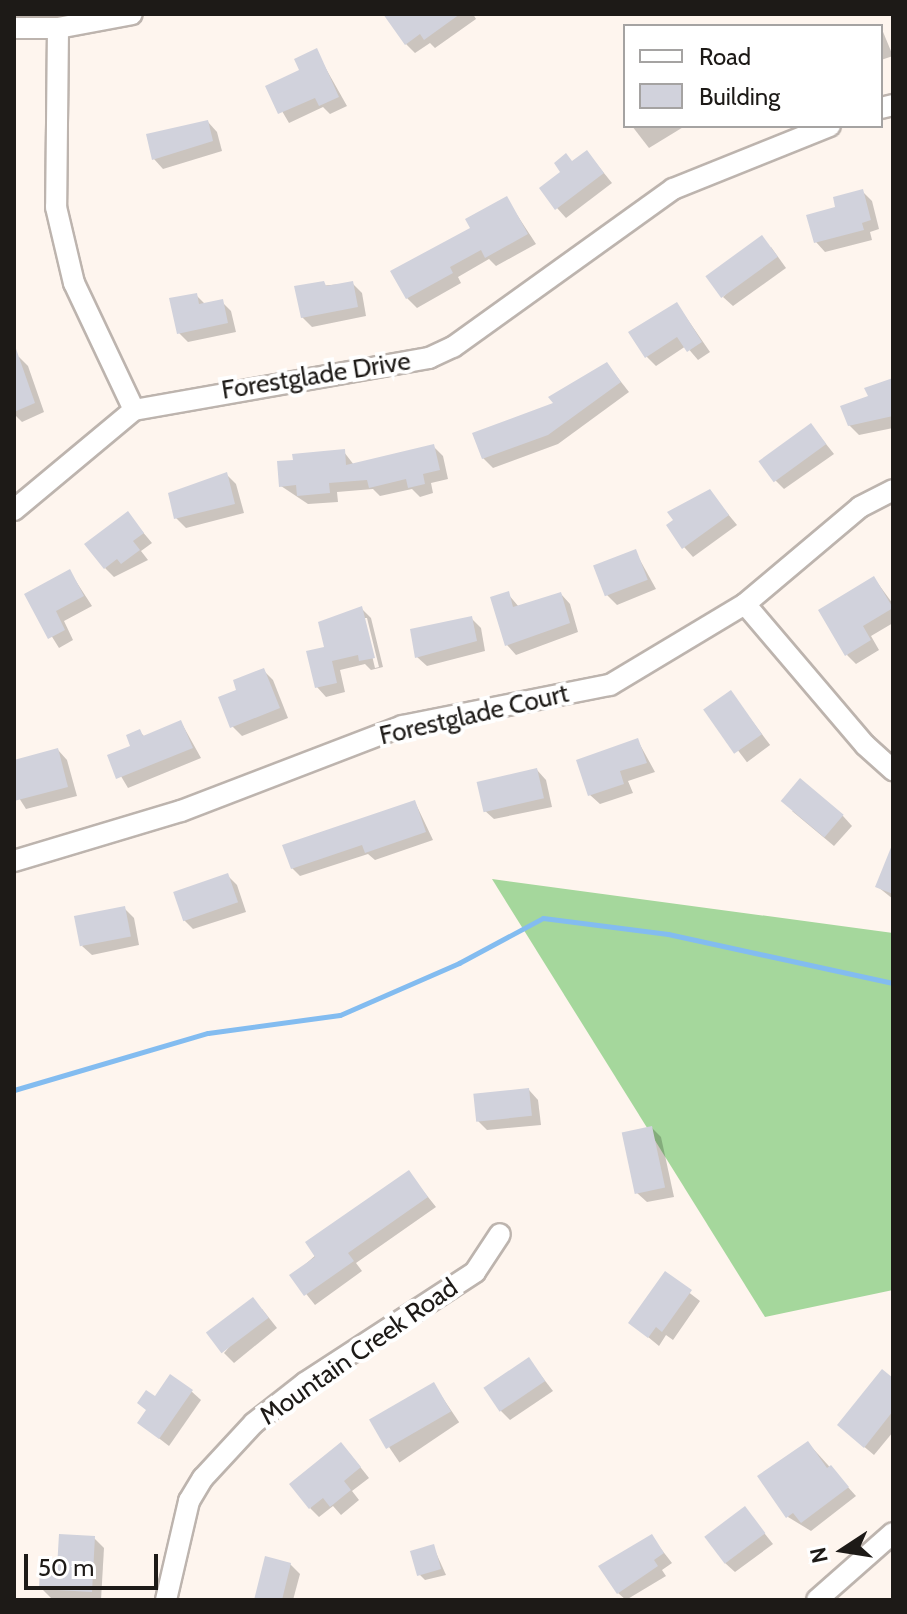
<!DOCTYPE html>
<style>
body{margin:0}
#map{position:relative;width:907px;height:1614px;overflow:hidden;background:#fef5ee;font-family:Cabin,sans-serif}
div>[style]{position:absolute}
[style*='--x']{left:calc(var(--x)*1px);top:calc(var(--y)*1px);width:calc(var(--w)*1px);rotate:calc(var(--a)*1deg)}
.forest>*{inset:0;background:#a5d79c}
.shadow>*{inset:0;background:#0003;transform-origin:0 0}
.stream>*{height:5px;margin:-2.5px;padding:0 2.5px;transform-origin:2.5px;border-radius:2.5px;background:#83bcf0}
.building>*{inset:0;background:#d1d2dc;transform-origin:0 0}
.roads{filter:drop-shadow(2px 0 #bdb4ae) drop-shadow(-2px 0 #bdb4ae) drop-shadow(0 2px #bdb4ae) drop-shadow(0 -2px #bdb4ae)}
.street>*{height:20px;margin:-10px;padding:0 10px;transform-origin:10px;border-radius:10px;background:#fff}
span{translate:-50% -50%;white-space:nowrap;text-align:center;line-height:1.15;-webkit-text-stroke:8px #fff;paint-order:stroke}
.street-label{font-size:26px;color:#1d1a17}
.frame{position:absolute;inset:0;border:16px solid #1d1a17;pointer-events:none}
.legend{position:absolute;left:623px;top:24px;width:260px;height:104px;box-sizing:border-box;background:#fff;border:2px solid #a5a3a2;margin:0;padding:10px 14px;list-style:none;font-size:24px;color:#1d1a17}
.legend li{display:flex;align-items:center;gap:16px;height:40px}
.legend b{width:40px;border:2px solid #a5a3a2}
.north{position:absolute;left:803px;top:1510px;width:80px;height:80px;-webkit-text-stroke:6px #fff;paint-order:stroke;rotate:258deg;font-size:22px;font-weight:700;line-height:32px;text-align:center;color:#1d1a17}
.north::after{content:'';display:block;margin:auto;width:28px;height:36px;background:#1d1a17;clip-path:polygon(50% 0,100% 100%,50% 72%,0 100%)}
.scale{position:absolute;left:24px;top:1554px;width:134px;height:36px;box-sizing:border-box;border:4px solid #1d1a17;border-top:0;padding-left:10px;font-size:24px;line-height:28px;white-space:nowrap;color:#1d1a17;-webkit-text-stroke:6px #fff;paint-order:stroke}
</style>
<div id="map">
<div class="forest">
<i style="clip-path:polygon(492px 879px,893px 933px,893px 1290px,765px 1317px)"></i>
</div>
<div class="shadow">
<i style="clip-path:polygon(396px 14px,473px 14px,476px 19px,435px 48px,430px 43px,415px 53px,406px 44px)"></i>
<i style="clip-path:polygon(881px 27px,893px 56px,881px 60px)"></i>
<i style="clip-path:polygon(316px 51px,347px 106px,330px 114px,323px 107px,289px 123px,268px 87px,302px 71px)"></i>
<i style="clip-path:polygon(208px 122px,217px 132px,222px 151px,163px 169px,154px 159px)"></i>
<i style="clip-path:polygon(632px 126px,685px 126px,649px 148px)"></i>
<i style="clip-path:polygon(587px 152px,612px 183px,566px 218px,557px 208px,573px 163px)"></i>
<i style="clip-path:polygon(862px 191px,872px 201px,879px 229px,870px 232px,872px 240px,825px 252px,816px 242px,838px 209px)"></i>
<i style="clip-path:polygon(506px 198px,536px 244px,496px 266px,489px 259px,458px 277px,461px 283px,417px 308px,407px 298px)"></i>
<i style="clip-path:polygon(771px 247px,786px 268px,733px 306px,723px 297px)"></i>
<i style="clip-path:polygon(352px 283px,362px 293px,366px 316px,312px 327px,302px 317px,297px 288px)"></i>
<i style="clip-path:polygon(196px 295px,206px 305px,222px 302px,231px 311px,236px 332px,188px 342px,179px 333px)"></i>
<i style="clip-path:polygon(677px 304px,710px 352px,698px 360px,686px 346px,656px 366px,646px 356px)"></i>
<i style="clip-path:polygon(19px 357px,28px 366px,44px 412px,22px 422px,14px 414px,14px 359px)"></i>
<i style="clip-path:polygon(607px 364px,629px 392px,558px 444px,493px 468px,483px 458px)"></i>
<i style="clip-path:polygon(893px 380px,893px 428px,859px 435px,849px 425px,870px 397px)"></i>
<i style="clip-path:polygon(811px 425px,834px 454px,784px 489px,775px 480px)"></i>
<i style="clip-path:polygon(433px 446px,443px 456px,448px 479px,431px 483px,433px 493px,420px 497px,412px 489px,380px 496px,373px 489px,337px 492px,338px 502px,308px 504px,281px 486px,344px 452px,354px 465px)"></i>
<i style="clip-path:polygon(227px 475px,236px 484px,244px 513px,186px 528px,176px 518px)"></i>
<i style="clip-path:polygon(710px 492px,737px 525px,693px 557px,684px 547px)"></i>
<i style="clip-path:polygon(127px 513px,152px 543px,141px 551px,148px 560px,114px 577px,105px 568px)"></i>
<i style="clip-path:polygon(635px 551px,656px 589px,617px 605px,607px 595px)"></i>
<i style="clip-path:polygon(70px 572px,92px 606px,64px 621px,73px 640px,59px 648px,26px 595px)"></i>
<i style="clip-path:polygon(874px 578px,893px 604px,893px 623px,871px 636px,879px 650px,856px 664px,847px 655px)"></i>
<i style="clip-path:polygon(508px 594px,519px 607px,561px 594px,570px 604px,578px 632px,516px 655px,507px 645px,493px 598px)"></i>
<i style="clip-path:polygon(evenodd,362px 609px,371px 618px,383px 667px,371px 670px,365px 664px,340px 670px,345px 692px,326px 697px,317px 687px,326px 648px,362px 609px,363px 618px,367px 618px,379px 667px,375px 668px,363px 618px)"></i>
<i style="clip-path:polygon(471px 618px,481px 628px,485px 651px,427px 666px,417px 657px)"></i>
<i style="clip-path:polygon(263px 670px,273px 680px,288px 718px,242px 736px,232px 726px,239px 691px)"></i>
<i style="left:731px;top:693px;width:65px;height:29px;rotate:53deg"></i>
<i style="clip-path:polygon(181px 722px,201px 758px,128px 788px,109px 756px,133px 747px,140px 732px,145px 737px)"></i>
<i style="clip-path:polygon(638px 741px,655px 772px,628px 781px,633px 793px,600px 804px,590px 795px)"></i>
<i style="clip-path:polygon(58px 750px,67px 760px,77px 796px,26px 809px,14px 790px,14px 762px)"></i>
<i style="clip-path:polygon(537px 770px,546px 780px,552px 807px,494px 819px,484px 810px)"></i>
<i style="clip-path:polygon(415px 802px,433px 840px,375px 860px,368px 854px,300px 876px,292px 868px)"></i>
<i style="clip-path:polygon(792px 811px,843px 816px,852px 826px,834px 846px)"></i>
<i style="clip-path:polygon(893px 861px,893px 899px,878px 887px)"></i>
<i style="clip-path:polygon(228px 876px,237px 885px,246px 912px,193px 929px,184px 920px)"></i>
<i style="clip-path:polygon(124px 908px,134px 918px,139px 945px,92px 955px,82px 946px)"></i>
<i style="clip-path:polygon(529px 1090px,538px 1100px,541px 1125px,487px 1130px,477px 1120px)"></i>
<i style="clip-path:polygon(652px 1128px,661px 1137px,674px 1197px,647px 1202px,637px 1193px)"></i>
<i style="clip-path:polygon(409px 1173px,436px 1207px,356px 1263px,362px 1271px,315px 1305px,292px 1276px)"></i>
<i style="clip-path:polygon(665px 1274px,700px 1301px,673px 1340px,666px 1335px,659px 1346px,631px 1323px)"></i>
<i style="clip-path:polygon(262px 1309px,277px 1328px,234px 1363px,224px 1353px)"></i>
<i style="clip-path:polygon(529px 1360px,553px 1391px,510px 1420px,500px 1410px)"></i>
<i style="clip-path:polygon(893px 1381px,893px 1432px,874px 1455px,849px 1434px)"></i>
<i style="left:434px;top:1385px;width:45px;height:72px;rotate:56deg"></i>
<i style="clip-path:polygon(191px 1391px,201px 1400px,169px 1446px,139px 1423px,156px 1399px)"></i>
<i style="clip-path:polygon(808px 1443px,856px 1496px,811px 1531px,788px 1517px)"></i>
<i style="clip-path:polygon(350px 1454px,369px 1478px,352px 1491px,359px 1500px,341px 1515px,333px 1506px,319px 1517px,310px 1508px)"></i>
<i style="clip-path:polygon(745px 1509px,773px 1544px,735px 1572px,725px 1563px)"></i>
<i style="clip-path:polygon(651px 1536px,672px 1563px,662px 1570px,666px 1576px,626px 1600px,618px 1593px)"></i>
<i style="clip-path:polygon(94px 1538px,104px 1548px,101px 1600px,51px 1598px,41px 1588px)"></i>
<i style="clip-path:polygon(433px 1546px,446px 1575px,425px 1580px,419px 1574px)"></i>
<i style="clip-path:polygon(290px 1564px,300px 1574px,293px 1600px,256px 1600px)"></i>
</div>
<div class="stream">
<i style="--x:14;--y:1090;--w:202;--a:-16.4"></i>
<i style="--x:208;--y:1033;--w:133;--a:-7.8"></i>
<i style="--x:340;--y:1015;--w:130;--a:-23.6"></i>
<i style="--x:459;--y:963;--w:95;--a:-28.2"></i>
<i style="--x:543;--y:918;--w:126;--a:7.3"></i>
<i style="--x:668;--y:934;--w:230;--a:12.3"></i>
</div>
<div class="building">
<i style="clip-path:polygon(383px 14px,460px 14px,424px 40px,420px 34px,405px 45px)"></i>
<i style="clip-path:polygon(317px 48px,339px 97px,319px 106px,315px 98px,278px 114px,265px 86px,299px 70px,294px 59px)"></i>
<i style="clip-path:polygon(208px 120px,213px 141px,152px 160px,146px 134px)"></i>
<i style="clip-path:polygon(587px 150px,604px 173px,555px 210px,539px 188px,560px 172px,554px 163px,566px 153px,572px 161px)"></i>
<i style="clip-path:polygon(863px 189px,871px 220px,862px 223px,864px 230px,814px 243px,806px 215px,835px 207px,833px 197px)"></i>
<i style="clip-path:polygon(507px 196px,528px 234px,485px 258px,481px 250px,450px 267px,453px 273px,406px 299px,390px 271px,470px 228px,465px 219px)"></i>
<i style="left:762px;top:235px;width:27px;height:70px;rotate:54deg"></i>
<i style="clip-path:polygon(324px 281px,326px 286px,353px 281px,358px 307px,301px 318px,294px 286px)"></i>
<i style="clip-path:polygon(197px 293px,199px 304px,223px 299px,228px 323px,177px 334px,169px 298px)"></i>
<i style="clip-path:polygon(677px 302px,702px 342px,687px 352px,677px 337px,645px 358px,628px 332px)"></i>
<i style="clip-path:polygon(14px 343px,35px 403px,14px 412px)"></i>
<i style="clip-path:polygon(607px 362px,621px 382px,548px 435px,482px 459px,472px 433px,553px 403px,548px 397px)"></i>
<i style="clip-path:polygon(893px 378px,893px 416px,848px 426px,840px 406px,868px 396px,864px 388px)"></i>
<i style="left:811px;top:423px;width:26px;height:65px;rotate:54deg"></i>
<i style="clip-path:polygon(434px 444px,440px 470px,423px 474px,425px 484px,408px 488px,406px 479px,369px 488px,367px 480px,329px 483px,330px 493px,297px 496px,296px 485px,279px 487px,277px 461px,293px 460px,292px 454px,345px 449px,346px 465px)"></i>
<i style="clip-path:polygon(227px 472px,235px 504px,174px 519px,168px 493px)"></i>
<i style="clip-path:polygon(710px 489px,729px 515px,682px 549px,666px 525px,673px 520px,667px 512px)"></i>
<i style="clip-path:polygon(128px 511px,144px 533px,133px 541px,140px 550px,121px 564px,117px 559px,104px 569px,84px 544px)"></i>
<i style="left:636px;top:549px;width:33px;height:46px;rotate:69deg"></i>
<i style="clip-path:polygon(70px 569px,84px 596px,56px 611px,65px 630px,48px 639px,24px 594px)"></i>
<i style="clip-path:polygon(874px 576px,893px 608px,863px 626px,871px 640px,845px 656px,818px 610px)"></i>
<i style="clip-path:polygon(509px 591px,513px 607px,561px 592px,570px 623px,505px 646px,490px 597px)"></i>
<i style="clip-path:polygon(362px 606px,375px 658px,359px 661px,358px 655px,332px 661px,337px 683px,315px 688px,306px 651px,324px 647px,318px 622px)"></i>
<i style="clip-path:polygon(472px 616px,477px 641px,415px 658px,410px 629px)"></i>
<i style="clip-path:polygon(264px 668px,280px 708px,230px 728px,218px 697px,236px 690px,233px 680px)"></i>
<i style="left:731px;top:690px;width:54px;height:34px;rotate:55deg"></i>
<i style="clip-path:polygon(181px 720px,193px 748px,116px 779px,107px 755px,130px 746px,126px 735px,140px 729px,143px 736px)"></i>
<i style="clip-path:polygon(638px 738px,647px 763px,620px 771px,624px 784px,588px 796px,576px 760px)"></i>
<i style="clip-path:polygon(58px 748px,68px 787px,14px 801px,14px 760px)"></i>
<i style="left:537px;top:768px;width:31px;height:62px;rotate:77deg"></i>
<i style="left:800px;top:778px;width:57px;height:30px;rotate:40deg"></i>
<i style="clip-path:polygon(415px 800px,426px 832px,365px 853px,362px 845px,291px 869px,282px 845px)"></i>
<i style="clip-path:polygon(892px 845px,893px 845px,893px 894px,875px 887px)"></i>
<i style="left:228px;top:873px;width:31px;height:58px;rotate:71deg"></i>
<i style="left:125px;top:906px;width:31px;height:52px;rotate:79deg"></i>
<i style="left:529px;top:1088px;width:28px;height:56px;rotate:84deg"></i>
<i style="left:652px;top:1126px;width:63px;height:31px;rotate:78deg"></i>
<i style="clip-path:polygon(409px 1170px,428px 1197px,348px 1253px,354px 1261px,304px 1296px,289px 1275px,315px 1257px,305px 1242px)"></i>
<i style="clip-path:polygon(665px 1271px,692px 1290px,662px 1332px,656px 1327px,648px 1338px,628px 1323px)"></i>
<i style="left:253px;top:1297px;width:26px;height:59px;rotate:53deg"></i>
<i style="left:529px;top:1357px;width:29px;height:55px;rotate:56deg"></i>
<i style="clip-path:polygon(882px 1369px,893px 1378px,893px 1411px,864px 1448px,837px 1425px)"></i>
<i style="clip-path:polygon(170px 1374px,193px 1390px,159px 1439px,137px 1423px,146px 1410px,137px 1403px,146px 1390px,155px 1396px)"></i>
<i style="left:434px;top:1382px;width:34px;height:75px;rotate:60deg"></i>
<i style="clip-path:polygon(808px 1441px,827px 1468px,831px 1465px,849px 1487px,801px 1523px,793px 1513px,786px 1518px,757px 1476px)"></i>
<i style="clip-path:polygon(341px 1442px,361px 1467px,344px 1481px,351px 1490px,330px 1507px,323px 1498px,309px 1509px,289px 1484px)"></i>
<i style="left:745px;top:1506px;width:34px;height:51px;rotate:53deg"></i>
<i style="clip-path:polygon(59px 1534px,95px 1536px,92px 1592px,39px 1589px,40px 1566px,57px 1568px)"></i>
<i style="clip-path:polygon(652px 1534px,664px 1553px,654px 1560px,658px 1566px,617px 1594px,598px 1566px)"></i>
<i style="left:434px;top:1544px;width:26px;height:25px;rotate:74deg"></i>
<i style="clip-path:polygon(265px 1556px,291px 1563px,282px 1600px,254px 1600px)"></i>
</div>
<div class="roads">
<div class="street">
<i style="--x:14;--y:28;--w:44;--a:0"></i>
<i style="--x:58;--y:28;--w:75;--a:-10.7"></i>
<i style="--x:58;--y:28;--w:179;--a:90.6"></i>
<i style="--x:56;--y:207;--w:78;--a:76.7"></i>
<i style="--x:74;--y:283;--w:140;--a:64.7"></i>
<i style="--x:881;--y:108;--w:12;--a:-14"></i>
<i style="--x:14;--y:510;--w:156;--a:-39.8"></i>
<i style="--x:134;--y:410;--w:300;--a:-10"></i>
<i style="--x:429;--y:358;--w:26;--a:-25"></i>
<i style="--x:453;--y:347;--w:271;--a:-35.7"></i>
<i style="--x:673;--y:189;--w:169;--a:-21.9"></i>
<i style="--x:745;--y:604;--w:185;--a:49.6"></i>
<i style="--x:865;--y:745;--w:38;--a:42"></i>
<i style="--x:14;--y:861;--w:174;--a:-16.7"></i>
<i style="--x:181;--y:811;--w:237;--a:-21"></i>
<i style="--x:402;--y:726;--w:212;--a:-11.2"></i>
<i style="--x:610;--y:685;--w:157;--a:-31"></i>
<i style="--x:745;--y:604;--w:150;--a:-40.1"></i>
<i style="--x:860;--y:507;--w:37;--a:-27"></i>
<i style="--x:166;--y:1600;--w:102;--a:-76.9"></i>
<i style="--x:189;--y:1501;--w:27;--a:-59"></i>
<i style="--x:203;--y:1478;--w:75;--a:-47.2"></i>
<i style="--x:254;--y:1423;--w:65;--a:-38.1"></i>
<i style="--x:305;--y:1383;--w:203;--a:-33.1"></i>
<i style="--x:475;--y:1272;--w:45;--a:-56.7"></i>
<i style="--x:817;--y:1600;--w:101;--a:-41.4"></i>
</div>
</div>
<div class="street-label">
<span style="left:316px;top:376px;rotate:-9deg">Forestglade Drive</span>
<span style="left:474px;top:715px;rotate:-13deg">Forestglade Court</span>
<span style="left:359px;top:1352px;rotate:-35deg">Mountain Creek Road</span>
</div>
<div class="frame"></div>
<ul class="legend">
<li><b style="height:10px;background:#fff"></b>Road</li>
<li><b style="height:22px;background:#d1d2dc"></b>Building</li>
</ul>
<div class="north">N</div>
<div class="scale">50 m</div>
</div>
